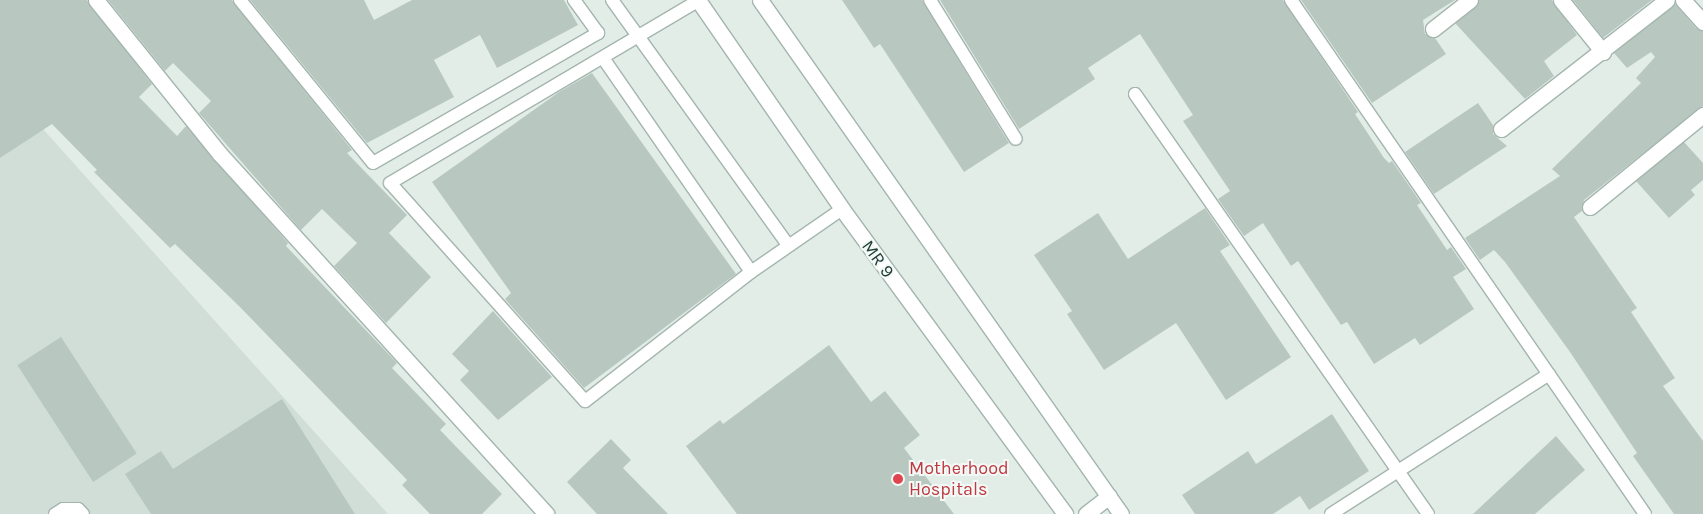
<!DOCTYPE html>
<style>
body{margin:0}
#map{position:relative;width:1703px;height:514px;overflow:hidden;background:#e2ede8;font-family:Karla,sans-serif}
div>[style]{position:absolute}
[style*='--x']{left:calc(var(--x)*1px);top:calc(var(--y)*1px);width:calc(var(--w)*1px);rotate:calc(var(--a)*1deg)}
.built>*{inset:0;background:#d1ddd7}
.building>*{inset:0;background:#b8c8c1;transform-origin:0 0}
.roads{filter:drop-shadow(1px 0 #a4b5af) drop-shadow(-1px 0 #a4b5af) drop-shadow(0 1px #a4b5af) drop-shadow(0 -1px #a4b5af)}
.service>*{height:12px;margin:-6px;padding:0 6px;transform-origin:6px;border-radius:6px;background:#fff}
.minor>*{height:15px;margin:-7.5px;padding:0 7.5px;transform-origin:7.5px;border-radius:7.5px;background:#fff}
.tertiary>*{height:15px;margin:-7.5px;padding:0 7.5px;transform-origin:7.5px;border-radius:7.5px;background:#fff}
.dots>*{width:14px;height:14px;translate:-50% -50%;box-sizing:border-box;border:2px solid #f3f9f6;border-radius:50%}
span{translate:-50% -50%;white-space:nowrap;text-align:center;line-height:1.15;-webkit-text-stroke:4px #f3f9f6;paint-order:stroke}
.street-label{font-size:18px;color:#213f37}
.health-label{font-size:18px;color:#be3a42}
.left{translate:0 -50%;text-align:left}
</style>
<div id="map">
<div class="built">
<i style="clip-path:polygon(0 81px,388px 514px,0 514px)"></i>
</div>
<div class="building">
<i style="clip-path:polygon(0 0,87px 0,152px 84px,139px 97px,177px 136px,186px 126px,288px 243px,286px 246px,397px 363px,392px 368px,446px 424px,440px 430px,502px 494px,482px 514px,430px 514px,402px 485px,407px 480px,241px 308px,175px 244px,170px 248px,94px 172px,97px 170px,52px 124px,0 158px)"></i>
<i style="clip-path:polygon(108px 0,232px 0,352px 150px,347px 153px,407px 215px,389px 233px,431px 277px,386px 323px,334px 266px,357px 243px,322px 209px,301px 230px,199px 113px,211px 101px,173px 63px,165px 71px)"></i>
<i style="clip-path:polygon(250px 0,364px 0,374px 20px,412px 0,564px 0,578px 25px,497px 68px,480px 35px,434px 60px,454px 97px,367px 143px)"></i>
<i style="clip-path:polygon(842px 0,922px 0,1009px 143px,964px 172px,880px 44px,874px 48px)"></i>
<i style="clip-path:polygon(940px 0,1283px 0,1358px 112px,1355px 114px,1384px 158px,1389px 163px,1392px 161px,1421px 203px,1417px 205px,1447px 250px,1451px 247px,1466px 269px,1453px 277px,1474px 309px,1420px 345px,1415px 338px,1374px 364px,1347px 322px,1341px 325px,1298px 261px,1291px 266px,1263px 223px,1244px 236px,1218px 199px,1230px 191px,1183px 121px,1193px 115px,1140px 34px,1088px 68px,1095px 79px,1019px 129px)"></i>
<i style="clip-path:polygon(1301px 0,1455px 0,1423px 20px,1425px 34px,1435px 38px,1446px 54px,1372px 103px)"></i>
<i style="clip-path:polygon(1479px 0,1552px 0,1577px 35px,1544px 61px,1554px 76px,1525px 99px,1455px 23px,1476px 7px)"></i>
<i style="clip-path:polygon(1573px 0,1652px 0,1603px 38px)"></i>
<i style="clip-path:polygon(1675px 4px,1696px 28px,1703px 31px,1703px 106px,1584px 200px,1582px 211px,1574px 217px,1637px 308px,1631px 312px,1675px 378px,1663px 386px,1703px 441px,1703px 514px,1674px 514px,1633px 456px,1637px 453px,1570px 352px,1505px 262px,1494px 250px,1480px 260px,1465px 238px,1560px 176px,1552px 169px,1641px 83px,1636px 78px,1655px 57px,1651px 52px,1627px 68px,1614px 53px)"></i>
<i style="clip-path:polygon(592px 73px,736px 274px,584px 388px,505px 299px,511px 293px,432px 182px,559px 92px)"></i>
<i style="clip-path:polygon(1478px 103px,1493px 125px,1493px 134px,1507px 146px,1434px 194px,1405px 152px)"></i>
<i style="clip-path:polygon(1684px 142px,1703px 163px,1703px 180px,1691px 190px,1695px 195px,1669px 218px,1636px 181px)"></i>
<i style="clip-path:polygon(1205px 208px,1230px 245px,1220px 251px,1291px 357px,1226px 400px,1176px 323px,1104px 370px,1067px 314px,1072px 311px,1034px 255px,1098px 213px,1128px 259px)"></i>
<i style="clip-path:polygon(493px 311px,552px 377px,498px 420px,460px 380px,469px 371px,452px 354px)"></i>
<i style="left:61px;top:337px;width:139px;height:52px;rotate:57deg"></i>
<i style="clip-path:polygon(829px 345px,871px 402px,885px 391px,920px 435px,904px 448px,954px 514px,737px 514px,686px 446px,720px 420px,723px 424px)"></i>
<i style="clip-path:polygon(282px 399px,355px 514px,151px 514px,125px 474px,161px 451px,173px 469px)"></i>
<i style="clip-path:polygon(1332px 414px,1369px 471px,1309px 510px,1300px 496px,1273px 514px,1195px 514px,1182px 495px,1248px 451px,1256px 464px)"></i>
<i style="clip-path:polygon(1556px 436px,1585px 470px,1535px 514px,1473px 514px)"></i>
<i style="clip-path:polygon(611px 439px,631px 460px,623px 468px,668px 514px,597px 514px,567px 482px)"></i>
</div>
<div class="roads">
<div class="service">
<i style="--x:240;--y:0;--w:210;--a:50.8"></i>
<i style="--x:373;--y:163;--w:260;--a:-30"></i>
<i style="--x:598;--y:33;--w:41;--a:-126"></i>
<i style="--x:612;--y:0;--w:302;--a:54.3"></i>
<i style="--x:930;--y:0;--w:163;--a:58.3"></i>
<i style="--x:1291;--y:0;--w:624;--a:55.44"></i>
<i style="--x:603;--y:58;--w:260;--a:55.3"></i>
<i style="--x:751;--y:272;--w:210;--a:142.1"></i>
<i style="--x:585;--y:401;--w:292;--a:-131.8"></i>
<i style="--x:390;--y:183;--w:359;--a:-30.6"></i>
<i style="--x:1135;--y:94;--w:512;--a:55.1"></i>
<i style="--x:751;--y:272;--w:111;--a:-34.7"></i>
<i style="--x:55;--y:514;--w:9;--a:-32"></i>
<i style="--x:63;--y:509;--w:15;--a:0"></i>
<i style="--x:78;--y:509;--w:7;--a:45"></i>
<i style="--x:1331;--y:514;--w:259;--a:-32.7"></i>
</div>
<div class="minor">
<i style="--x:96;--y:0;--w:198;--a:51.2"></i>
<i style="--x:220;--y:154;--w:486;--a:47.8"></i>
<i style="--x:1561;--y:0;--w:67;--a:51.1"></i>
<i style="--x:1683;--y:0;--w:30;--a:48"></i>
<i style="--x:1433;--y:29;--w:47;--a:-38.1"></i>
<i style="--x:1501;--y:129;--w:210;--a:-37.9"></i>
<i style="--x:1590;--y:207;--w:146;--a:-39.2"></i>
</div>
<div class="tertiary">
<i style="--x:698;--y:0;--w:254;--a:55.4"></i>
<i style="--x:842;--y:209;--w:378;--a:53.8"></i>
<i style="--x:760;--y:0;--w:628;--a:54.92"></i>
<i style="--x:1086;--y:514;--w:29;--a:-38"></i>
</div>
</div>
<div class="dots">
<i style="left:898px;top:479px;background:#e0444e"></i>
</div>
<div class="street-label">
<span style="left:878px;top:259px;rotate:54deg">MR 9</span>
</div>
<div class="health-label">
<span class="left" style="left:909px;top:479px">Motherhood<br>Hospitals</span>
</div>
</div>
